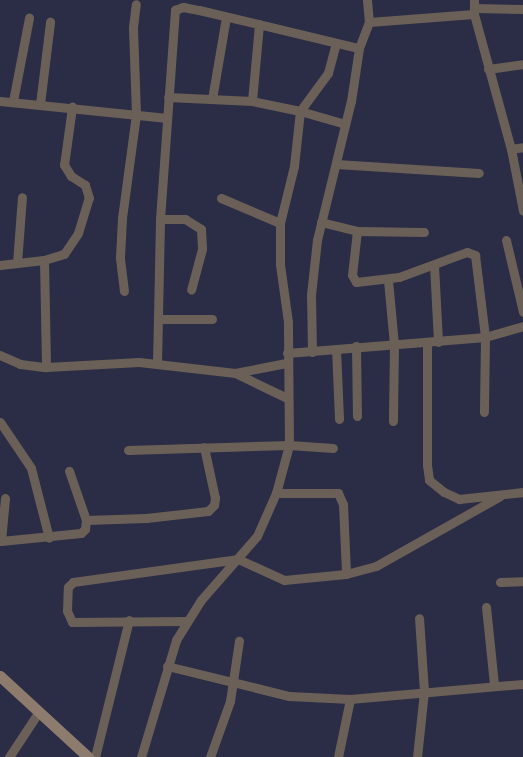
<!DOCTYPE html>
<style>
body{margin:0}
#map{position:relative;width:523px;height:757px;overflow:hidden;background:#2b2c45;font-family:Montserrat,sans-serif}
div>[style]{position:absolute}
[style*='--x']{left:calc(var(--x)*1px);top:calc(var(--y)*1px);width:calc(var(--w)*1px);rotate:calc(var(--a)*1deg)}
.minor>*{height:9px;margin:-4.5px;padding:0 4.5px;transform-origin:4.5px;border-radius:4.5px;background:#6b6057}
.secondary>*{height:11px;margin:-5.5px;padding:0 5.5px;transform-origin:5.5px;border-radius:5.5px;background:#8d7b6d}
span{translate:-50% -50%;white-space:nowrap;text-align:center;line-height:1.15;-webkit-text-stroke:3px #21223a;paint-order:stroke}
</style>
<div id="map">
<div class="minor">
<i style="--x:367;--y:0;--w:22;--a:85"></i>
<i style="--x:369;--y:22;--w:105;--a:-4.4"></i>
<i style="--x:474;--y:0;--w:14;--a:90"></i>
<i style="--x:474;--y:14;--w:140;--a:74.7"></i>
<i style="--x:511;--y:149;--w:63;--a:79"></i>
<i style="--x:474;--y:8;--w:49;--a:1.2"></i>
<i style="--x:336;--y:43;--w:31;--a:105"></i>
<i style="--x:328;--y:73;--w:47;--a:126.4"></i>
<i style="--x:300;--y:111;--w:47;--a:16.1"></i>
<i style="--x:488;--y:69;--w:35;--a:-8"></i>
<i style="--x:212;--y:99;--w:83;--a:-80.3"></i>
<i style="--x:0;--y:101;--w:168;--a:5.8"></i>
<i style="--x:13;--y:101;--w:85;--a:-79.1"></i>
<i style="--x:252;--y:101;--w:77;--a:-84.8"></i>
<i style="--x:40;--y:104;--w:83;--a:-83"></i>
<i style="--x:511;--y:149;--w:12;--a:-9"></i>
<i style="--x:336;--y:164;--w:143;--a:3.6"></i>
<i style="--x:221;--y:198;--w:64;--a:23"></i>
<i style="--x:160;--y:219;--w:25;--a:0"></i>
<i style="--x:185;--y:219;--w:19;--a:32"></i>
<i style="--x:201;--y:229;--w:20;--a:87"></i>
<i style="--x:202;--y:249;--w:42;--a:105"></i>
<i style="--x:321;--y:222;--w:37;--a:14"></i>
<i style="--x:357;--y:231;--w:67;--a:0.9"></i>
<i style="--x:357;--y:231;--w:44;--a:96.5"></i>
<i style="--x:352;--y:275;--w:8;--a:60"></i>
<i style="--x:356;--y:282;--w:43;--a:-6.6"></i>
<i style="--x:399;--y:277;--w:72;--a:-20.2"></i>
<i style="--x:467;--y:252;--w:9;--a:21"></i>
<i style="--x:475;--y:255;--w:83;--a:83"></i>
<i style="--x:485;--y:337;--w:75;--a:90.8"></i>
<i style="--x:506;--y:240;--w:74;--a:76.7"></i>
<i style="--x:44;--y:260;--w:107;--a:88.9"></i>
<i style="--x:17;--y:263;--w:66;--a:-85.7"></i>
<i style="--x:0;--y:265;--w:44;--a:-6.5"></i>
<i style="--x:44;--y:260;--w:21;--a:-17"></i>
<i style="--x:64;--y:254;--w:25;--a:-56"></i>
<i style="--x:78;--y:233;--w:37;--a:-73"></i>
<i style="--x:89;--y:198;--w:14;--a:-107"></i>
<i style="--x:85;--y:185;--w:17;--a:-147"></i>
<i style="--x:71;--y:176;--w:13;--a:-122"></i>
<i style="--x:64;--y:165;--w:59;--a:-82.1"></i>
<i style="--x:434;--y:265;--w:77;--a:87"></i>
<i style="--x:388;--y:280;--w:65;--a:84.7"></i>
<i style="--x:394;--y:345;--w:76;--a:90.8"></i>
<i style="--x:124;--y:291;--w:34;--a:-97"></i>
<i style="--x:120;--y:257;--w:39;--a:-87"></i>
<i style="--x:122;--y:218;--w:105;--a:-82.3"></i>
<i style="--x:136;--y:114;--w:87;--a:-92"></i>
<i style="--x:133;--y:27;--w:23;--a:-83"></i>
<i style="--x:159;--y:319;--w:53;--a:0"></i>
<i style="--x:427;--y:342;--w:123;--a:90"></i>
<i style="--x:427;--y:465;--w:15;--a:82"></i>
<i style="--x:429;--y:480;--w:19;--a:39"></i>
<i style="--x:444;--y:492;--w:17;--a:25"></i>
<i style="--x:459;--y:499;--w:64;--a:-6.2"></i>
<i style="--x:356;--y:346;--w:70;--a:89.2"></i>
<i style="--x:336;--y:349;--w:70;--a:87.5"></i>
<i style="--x:312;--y:352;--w:57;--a:-91"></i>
<i style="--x:311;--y:295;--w:55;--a:-83.8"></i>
<i style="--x:317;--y:240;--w:143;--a:-76.3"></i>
<i style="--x:351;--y:101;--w:54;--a:-81.4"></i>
<i style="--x:287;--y:353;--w:199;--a:-4.6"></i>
<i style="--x:485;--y:337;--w:40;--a:-16"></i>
<i style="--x:0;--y:355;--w:22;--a:24"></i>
<i style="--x:20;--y:364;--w:26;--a:7"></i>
<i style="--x:46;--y:367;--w:93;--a:-3.1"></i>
<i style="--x:139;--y:362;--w:97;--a:6.5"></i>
<i style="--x:235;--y:373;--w:52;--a:-11.1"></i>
<i style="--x:157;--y:364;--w:145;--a:-88.8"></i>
<i style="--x:160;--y:219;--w:210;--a:-85.9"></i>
<i style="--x:175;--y:10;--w:9;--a:-21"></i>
<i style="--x:183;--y:7;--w:16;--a:11"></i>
<i style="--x:199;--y:10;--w:164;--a:13.4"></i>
<i style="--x:359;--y:48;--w:28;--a:-69"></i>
<i style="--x:235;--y:373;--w:58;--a:25.7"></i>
<i style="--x:0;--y:422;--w:55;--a:56"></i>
<i style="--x:31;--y:468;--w:72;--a:75.6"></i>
<i style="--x:128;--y:450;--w:161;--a:-1.8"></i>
<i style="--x:289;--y:445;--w:44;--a:3.9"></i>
<i style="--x:276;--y:493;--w:62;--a:0"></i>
<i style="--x:338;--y:493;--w:12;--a:66"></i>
<i style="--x:343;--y:504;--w:70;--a:87.5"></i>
<i style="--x:5;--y:498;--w:43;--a:95.3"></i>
<i style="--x:1;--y:541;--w:80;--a:-5.7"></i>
<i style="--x:81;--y:533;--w:6;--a:-45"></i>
<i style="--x:85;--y:529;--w:9;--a:-84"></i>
<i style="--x:86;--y:520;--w:52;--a:-109.1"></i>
<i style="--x:86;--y:520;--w:60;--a:-1.9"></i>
<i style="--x:146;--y:518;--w:62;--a:-6.4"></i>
<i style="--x:208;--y:511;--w:8;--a:-45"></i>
<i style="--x:214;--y:505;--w:7;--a:-82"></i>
<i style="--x:215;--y:498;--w:52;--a:-102.2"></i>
<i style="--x:500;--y:582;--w:23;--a:-2"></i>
<i style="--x:486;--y:607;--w:78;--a:84.1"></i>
<i style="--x:186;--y:621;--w:114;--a:179.5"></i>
<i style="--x:72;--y:622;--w:12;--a:-114"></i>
<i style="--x:67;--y:611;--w:24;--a:-88"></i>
<i style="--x:68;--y:587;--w:7;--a:-45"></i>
<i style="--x:73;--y:582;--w:167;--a:-7.9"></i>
<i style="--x:238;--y:559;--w:51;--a:24.5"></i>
<i style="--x:284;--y:580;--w:62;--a:-5.5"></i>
<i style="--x:346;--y:574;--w:31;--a:-15"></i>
<i style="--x:376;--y:566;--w:142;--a:-29.4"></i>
<i style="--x:167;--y:666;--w:126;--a:13.8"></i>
<i style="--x:289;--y:696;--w:61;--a:2.8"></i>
<i style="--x:350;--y:699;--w:174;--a:-5"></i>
<i style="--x:9;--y:757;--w:53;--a:-56.6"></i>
<i style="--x:95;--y:757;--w:141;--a:-76.1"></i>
<i style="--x:141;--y:757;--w:122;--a:-73.3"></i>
<i style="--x:176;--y:640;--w:47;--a:-58"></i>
<i style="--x:201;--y:600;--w:85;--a:-48.8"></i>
<i style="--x:257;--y:536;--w:47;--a:-66.2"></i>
<i style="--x:276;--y:493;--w:50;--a:-74.8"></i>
<i style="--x:289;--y:445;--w:123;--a:-90.5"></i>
<i style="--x:288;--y:322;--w:59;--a:-97.9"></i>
<i style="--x:280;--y:264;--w:41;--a:-90"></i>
<i style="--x:280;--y:223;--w:59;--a:-76.2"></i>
<i style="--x:294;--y:166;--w:55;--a:-83.8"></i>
<i style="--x:300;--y:111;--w:49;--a:-168.2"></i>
<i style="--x:252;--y:101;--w:84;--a:-177.3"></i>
<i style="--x:210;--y:757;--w:59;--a:-70.3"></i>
<i style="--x:230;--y:701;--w:61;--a:-81.5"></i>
<i style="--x:338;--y:757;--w:59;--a:-78.3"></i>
<i style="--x:417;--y:757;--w:66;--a:-83.9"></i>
<i style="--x:424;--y:691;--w:73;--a:-93.9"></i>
</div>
<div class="secondary">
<i style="--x:0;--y:676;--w:120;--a:42.6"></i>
</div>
</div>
